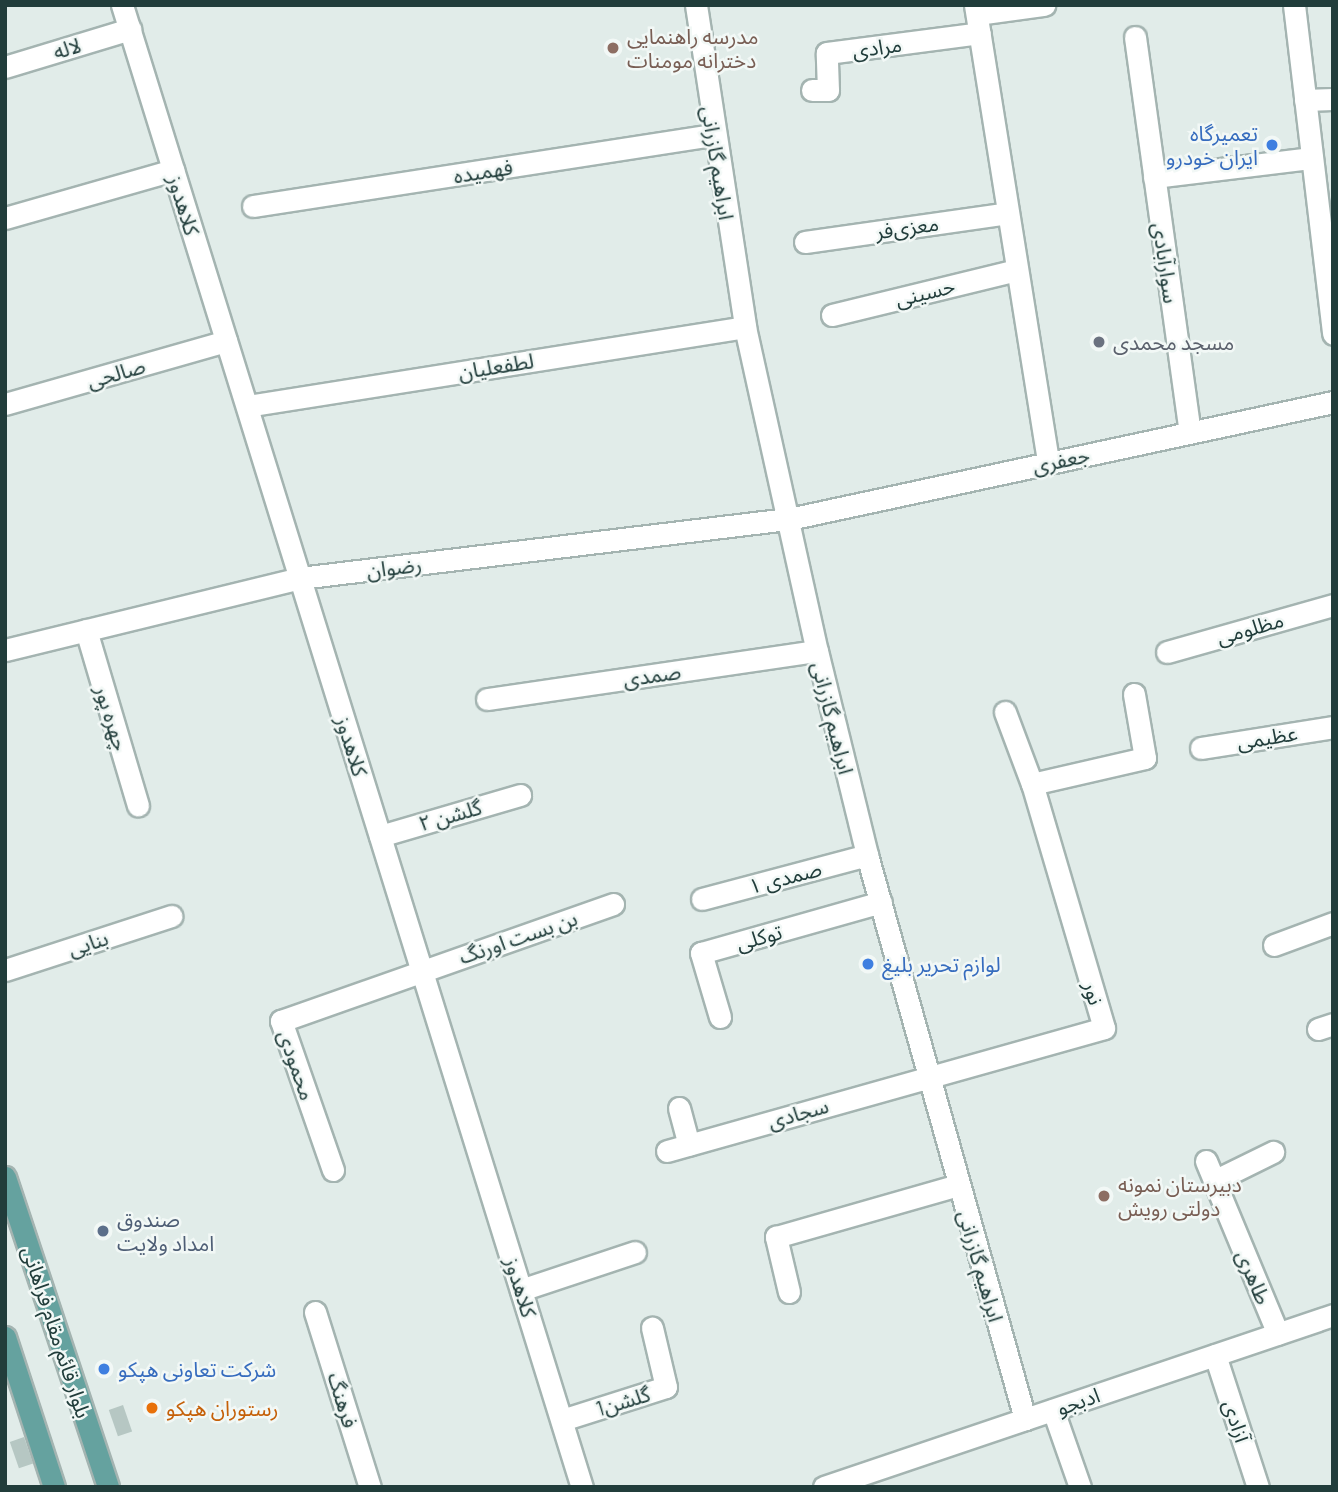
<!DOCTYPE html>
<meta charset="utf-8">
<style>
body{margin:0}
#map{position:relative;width:1338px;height:1492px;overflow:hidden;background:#e1ece9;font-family:Barlow,"Noto Sans Arabic",sans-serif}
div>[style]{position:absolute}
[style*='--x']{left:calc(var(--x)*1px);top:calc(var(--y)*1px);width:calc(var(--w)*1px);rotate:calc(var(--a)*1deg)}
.building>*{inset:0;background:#b6c7c3;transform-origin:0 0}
.roads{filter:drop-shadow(2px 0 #a4b4b1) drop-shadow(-2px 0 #a4b4b1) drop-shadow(0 2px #a4b4b1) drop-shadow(0 -2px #a4b4b1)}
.minor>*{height:21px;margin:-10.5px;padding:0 10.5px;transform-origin:10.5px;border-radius:10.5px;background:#fff}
.major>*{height:21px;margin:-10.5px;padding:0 10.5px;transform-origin:10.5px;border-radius:10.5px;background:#65a29f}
.dots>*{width:19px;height:19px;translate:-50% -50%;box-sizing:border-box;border:4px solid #f2f8f6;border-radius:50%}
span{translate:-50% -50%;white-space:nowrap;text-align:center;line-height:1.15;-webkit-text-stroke:5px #f2f8f6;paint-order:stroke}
.education-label{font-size:21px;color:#785e54}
.left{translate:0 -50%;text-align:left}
.street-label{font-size:21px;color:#213d3b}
.shop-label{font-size:21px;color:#366cbe}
.right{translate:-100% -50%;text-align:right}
.worship-label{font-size:21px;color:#5b616d}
.service-label{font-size:21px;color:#4e5e75}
.food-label{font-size:21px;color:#c56008}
.frame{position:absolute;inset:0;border:7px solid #213d3b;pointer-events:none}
</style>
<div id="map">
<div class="building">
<i style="left:123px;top:1405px;width:28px;height:15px;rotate:71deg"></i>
<i style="left:24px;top:1437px;width:28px;height:15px;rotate:71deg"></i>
</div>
<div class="roads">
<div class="minor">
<i style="--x:122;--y:5;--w:1552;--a:72.76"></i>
<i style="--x:696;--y:5;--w:326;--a:81.3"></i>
<i style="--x:745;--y:327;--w:332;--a:77.5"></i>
<i style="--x:817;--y:651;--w:210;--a:76.2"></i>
<i style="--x:867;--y:855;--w:586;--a:74.35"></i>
<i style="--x:975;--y:5;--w:464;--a:80.9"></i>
<i style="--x:1294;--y:5;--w:331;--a:83.2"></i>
<i style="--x:977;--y:14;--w:68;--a:-7.7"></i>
<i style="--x:1135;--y:37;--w:399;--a:82.1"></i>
<i style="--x:5;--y:67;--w:131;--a:-16.9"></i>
<i style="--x:812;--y:90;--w:16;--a:0"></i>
<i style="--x:828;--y:90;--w:37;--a:-92"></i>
<i style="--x:827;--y:53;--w:154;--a:-7.4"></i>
<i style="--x:1305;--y:100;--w:28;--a:-2"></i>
<i style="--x:1154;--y:177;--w:159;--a:-6.9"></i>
<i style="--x:253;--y:206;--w:465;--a:-8.8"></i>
<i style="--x:5;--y:218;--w:175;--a:-15.9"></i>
<i style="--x:805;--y:242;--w:205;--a:-8.1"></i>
<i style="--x:832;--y:315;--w:190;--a:-13.7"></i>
<i style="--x:5;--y:404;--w:230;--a:-15.9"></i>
<i style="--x:247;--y:406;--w:504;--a:-9.01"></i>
<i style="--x:86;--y:630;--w:183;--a:73.5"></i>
<i style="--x:5;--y:650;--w:304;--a:-13.7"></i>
<i style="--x:300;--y:578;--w:493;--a:-6.9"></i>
<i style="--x:789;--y:519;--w:556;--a:-12.14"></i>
<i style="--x:1167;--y:652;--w:173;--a:-15.8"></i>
<i style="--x:487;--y:699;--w:333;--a:-8.3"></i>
<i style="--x:1201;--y:748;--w:134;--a:-9"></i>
<i style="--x:1032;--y:784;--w:116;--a:-13"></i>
<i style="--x:1145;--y:758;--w:65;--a:-99.8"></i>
<i style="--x:380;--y:836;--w:146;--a:-16.3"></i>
<i style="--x:702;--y:899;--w:171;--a:-14.9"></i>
<i style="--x:1274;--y:945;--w:63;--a:-20.4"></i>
<i style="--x:5;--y:970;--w:175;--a:-18"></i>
<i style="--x:720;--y:1017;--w:67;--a:-106.5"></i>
<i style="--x:701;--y:953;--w:187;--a:-15.8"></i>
<i style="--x:1318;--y:1029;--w:16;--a:-18"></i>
<i style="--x:679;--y:1108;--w:38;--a:75"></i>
<i style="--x:667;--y:1151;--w:454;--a:-15.7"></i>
<i style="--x:1104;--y:1028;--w:254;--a:-106.4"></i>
<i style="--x:1032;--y:784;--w:77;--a:-110.6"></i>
<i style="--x:1206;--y:1161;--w:187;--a:67.4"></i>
<i style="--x:333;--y:1170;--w:158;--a:-109.2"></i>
<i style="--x:281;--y:1021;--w:352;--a:-19.4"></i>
<i style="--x:1214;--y:1181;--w:66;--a:-26.2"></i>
<i style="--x:521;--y:1290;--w:120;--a:-18.4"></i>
<i style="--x:789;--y:1292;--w:57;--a:-103.3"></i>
<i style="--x:776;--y:1237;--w:189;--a:-15.9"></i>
<i style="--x:315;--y:1312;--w:183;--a:72.6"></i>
<i style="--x:1215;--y:1355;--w:139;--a:72"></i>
<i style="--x:1053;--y:1410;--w:82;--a:70.7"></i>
<i style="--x:562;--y:1420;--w:109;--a:-17.6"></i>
<i style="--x:666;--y:1387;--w:61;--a:-103.3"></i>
<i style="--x:824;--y:1487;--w:537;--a:-18.67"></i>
</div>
<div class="major">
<i style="--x:5;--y:1177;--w:327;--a:71.6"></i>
<i style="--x:5;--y:1337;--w:158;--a:71.9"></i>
</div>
</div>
<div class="dots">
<i style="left:613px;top:48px;background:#8d6e63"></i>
<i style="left:1272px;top:145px;background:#3f7fe0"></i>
<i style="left:1099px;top:342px;background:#6b7280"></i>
<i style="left:868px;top:964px;background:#3f7fe0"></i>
<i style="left:1104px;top:1196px;background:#8d6e63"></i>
<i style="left:103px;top:1231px;background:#5c6f8a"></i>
<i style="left:104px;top:1369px;background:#3f7fe0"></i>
<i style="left:152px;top:1408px;background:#e8710a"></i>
</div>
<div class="education-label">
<span class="left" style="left:627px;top:48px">مدرسه راهنمایی<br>دخترانه مومنات</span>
<span class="left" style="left:1118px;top:1196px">دبیرستان نمونه<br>دولتی رویش</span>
</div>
<div class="street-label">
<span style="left:877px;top:47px;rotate:-8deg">مرادی</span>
<span style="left:67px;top:48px;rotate:-17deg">لاله</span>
<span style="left:718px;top:163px;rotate:81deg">ابراهیم گازرانی</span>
<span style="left:483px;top:171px;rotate:-9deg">فهمیده</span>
<span style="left:184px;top:205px;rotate:73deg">کلاهدوز</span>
<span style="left:907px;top:227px;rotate:-8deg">معزی‌فر</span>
<span style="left:1166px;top:263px;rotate:82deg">سوارآبادی</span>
<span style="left:925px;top:292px;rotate:-14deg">حسینی</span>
<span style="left:496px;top:366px;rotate:-9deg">لطفعلیان</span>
<span style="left:116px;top:373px;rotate:-16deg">صالحی</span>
<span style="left:1061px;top:460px;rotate:-12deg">جعفری</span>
<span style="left:394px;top:567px;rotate:-7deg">رضوان</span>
<span style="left:1250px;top:628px;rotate:-16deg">مظلومی</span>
<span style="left:652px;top:675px;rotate:-8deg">صمدی</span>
<span style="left:112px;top:718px;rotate:73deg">چهره پور</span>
<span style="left:833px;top:718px;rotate:76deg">ابراهیم گازرانی</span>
<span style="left:1267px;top:737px;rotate:-9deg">عظیمی</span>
<span style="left:352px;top:746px;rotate:73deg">کلاهدوز</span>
<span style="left:450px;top:815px;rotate:-16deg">گلشن ۲</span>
<span style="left:785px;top:877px;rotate:-15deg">صمدی ۱</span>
<span style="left:518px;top:937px;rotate:-19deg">بن بست اورنگ</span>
<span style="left:759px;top:937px;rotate:-16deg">توکلی</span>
<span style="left:88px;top:943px;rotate:-18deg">بنایی</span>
<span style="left:1094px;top:993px;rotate:74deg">نور</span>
<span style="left:297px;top:1065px;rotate:71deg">محمودی</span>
<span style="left:798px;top:1113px;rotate:-16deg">سجادی</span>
<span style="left:981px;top:1266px;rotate:74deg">ابراهیم گازرانی</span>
<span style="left:1254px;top:1277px;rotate:67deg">طاهری</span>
<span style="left:521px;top:1287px;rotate:73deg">کلاهدوز</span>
<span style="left:57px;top:1332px;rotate:72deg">بلوار قائم مقام فراهانی</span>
<span style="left:343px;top:1400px;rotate:73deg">فرهنگ</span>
<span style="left:623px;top:1401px;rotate:-17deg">گلشن1</span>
<span style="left:1078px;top:1401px;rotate:-19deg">ادبجو</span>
<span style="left:1237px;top:1421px;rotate:72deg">آزادی</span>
</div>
<div class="shop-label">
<span class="right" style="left:1258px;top:145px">تعمیرگاه<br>ایران خودرو</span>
<span class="left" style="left:882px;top:964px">لوازم تحریر بلیغ</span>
<span class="left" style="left:118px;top:1369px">شرکت تعاونی هپکو</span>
</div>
<div class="worship-label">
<span class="left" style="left:1113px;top:342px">مسجد محمدی</span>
</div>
<div class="service-label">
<span class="left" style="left:117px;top:1231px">صندوق<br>امداد ولایت</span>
</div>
<div class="food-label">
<span class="left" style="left:166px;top:1408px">رستوران هپکو</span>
</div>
<div class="frame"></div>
</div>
